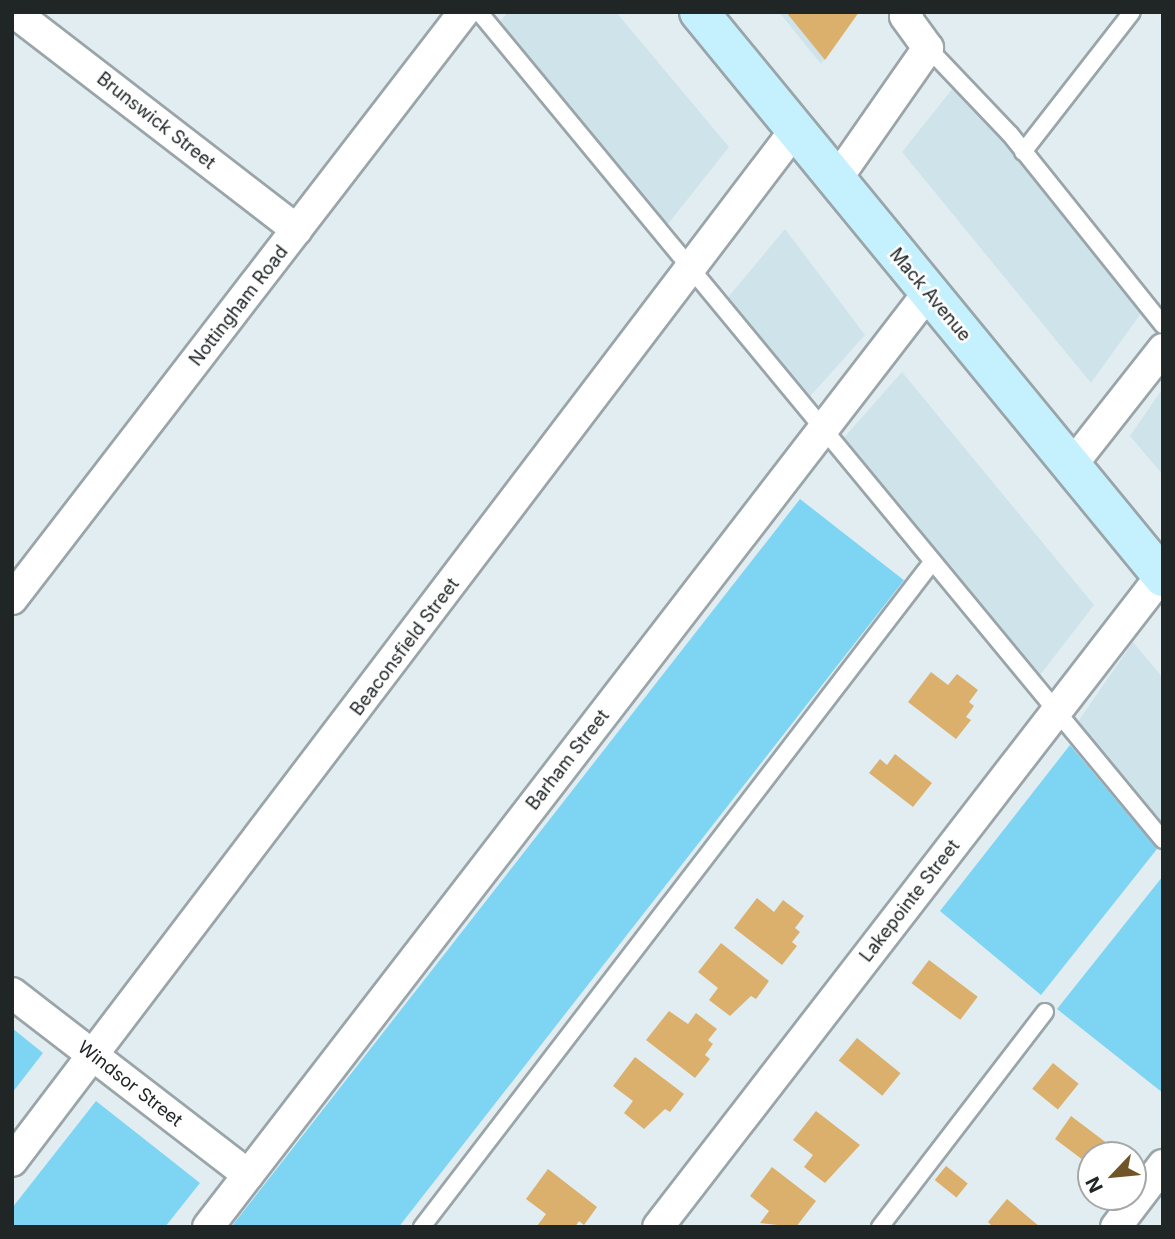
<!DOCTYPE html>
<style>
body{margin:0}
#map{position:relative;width:1175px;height:1239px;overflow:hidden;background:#e2edf1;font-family:Inter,sans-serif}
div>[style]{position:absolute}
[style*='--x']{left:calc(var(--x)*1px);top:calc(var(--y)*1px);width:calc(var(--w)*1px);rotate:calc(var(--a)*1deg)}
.built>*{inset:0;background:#cfe3eb}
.green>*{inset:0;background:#7ed5f3;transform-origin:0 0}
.building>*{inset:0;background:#dab06c;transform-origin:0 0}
.roads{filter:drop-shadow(2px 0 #9aa5a9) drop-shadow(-2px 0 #9aa5a9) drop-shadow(0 2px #9aa5a9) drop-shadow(0 -2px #9aa5a9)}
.lane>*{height:16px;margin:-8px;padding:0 8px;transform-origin:8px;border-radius:8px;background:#fff}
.street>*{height:30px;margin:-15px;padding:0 15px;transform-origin:15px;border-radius:15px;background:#fff}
.secondary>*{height:38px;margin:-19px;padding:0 19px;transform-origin:19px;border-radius:19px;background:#c5f1fe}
span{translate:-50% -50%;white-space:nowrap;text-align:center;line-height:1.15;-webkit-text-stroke:5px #fff;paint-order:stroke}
.street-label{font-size:18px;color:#202526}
.frame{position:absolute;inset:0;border:14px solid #202526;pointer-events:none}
.north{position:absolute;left:1077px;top:1141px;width:70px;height:70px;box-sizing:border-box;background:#fff;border:2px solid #a6a8a8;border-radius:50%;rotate:244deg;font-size:19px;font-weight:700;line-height:28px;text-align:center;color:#202526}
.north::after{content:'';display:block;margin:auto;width:24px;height:32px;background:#715528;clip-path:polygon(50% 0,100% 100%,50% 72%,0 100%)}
</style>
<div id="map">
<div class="built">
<i style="clip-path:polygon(508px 12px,616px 12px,729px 147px,664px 229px,492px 32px)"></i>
<i style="clip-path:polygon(779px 12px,859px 12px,821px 64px)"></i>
<i style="clip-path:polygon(957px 83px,1142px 312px,1091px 383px,902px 152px)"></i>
<i style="clip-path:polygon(785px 229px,865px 335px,805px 402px,725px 301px)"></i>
<i style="clip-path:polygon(902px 372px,1094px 605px,1034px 683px,840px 442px)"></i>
<i style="clip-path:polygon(1163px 388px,1163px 475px,1130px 436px)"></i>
<i style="clip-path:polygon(1133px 642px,1163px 678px,1163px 843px,1075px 726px)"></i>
</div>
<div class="green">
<i style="left:800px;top:499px;width:132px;height:921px;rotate:38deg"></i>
<i style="clip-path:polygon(1070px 745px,1157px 849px,1041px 995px,940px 911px)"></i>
<i style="clip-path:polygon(1163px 876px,1163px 1093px,1057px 1009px)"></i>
<i style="clip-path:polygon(12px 1028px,43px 1053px,12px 1093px)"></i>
<i style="clip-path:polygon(96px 1101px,200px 1183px,165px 1227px,12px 1227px,12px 1208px)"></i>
</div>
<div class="building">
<i style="clip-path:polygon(786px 12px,859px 12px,825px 60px)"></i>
<i style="clip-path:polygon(931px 672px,948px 685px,957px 674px,978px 690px,969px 702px,974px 706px,966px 717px,971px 720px,956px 739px,908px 702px)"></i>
<i style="clip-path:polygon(895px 754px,932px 783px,913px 807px,869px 773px,880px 759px,887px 765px)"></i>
<i style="clip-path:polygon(757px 898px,774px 912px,783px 900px,804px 916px,795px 928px,800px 932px,792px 942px,797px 946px,782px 965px,734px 928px)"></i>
<i style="clip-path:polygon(721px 943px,769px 981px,756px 999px,751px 996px,730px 1016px,709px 1000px,718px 988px,698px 972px)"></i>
<i style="left:929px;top:960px;width:61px;height:29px;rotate:37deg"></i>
<i style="clip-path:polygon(669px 1011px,688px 1024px,696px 1013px,717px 1029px,708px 1040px,713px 1044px,705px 1055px,710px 1059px,695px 1078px,646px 1040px)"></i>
<i style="left:857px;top:1038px;width:56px;height:29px;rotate:39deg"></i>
<i style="clip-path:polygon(635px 1057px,684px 1094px,670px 1112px,665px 1109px,644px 1129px,624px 1113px,633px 1101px,613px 1086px)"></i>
<i style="left:1053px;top:1063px;width:33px;height:33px;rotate:39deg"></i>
<i style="clip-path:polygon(816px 1111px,860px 1145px,825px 1183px,804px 1167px,813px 1155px,793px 1140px)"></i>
<i style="clip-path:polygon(1071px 1116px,1112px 1147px,1107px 1155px,1091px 1155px,1091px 1166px,1055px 1139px)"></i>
<i style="left:946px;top:1166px;width:28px;height:18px;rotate:39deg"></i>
<i style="clip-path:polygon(772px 1167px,816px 1201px,796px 1227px,760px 1223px,769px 1211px,750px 1196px)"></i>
<i style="clip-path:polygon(548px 1169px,597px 1207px,584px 1225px,579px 1221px,575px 1227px,537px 1226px,546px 1214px,526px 1199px)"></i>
<i style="clip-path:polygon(1007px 1199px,1040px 1227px,993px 1227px,988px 1222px)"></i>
</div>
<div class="roads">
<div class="lane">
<i style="--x:479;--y:12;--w:1074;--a:50.44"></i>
<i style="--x:928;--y:48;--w:119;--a:46.4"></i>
<i style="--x:1010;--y:134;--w:245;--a:51.3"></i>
<i style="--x:1023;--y:152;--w:177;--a:-52.1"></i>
<i style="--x:422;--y:1227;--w:839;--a:-52.5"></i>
<i style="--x:880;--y:1227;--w:271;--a:-52.5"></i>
</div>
<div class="street">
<i style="--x:14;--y:12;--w:357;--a:37.6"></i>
<i style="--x:836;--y:180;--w:161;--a:-55.1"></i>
<i style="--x:928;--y:48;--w:39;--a:-126"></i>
<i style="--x:905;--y:16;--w:5;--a:-53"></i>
<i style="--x:1071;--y:466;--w:149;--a:-51.8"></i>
<i style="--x:12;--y:599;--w:741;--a:-52.4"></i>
<i style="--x:12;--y:993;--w:298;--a:37.6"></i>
<i style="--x:12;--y:1161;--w:1295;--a:-52.78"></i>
<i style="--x:208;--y:1227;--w:1179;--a:-52.37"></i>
<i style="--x:658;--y:1227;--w:824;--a:-52.3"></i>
<i style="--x:1116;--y:1227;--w:78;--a:-52.8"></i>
</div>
<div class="secondary">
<i style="--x:699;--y:12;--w:731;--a:50.61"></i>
</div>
</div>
<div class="street-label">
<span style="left:156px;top:121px;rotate:38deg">Brunswick Street</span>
<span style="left:930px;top:295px;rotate:50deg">Mack Avenue</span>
<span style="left:239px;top:306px;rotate:-52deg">Nottingham Road</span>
<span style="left:405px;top:647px;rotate:-53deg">Beaconsfield Street</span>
<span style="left:568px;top:760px;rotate:-52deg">Barham Street</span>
<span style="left:910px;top:901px;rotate:-52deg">Lakepointe Street</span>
<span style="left:130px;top:1084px;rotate:38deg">Windsor Street</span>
</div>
<div class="frame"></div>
<div class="north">N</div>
</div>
